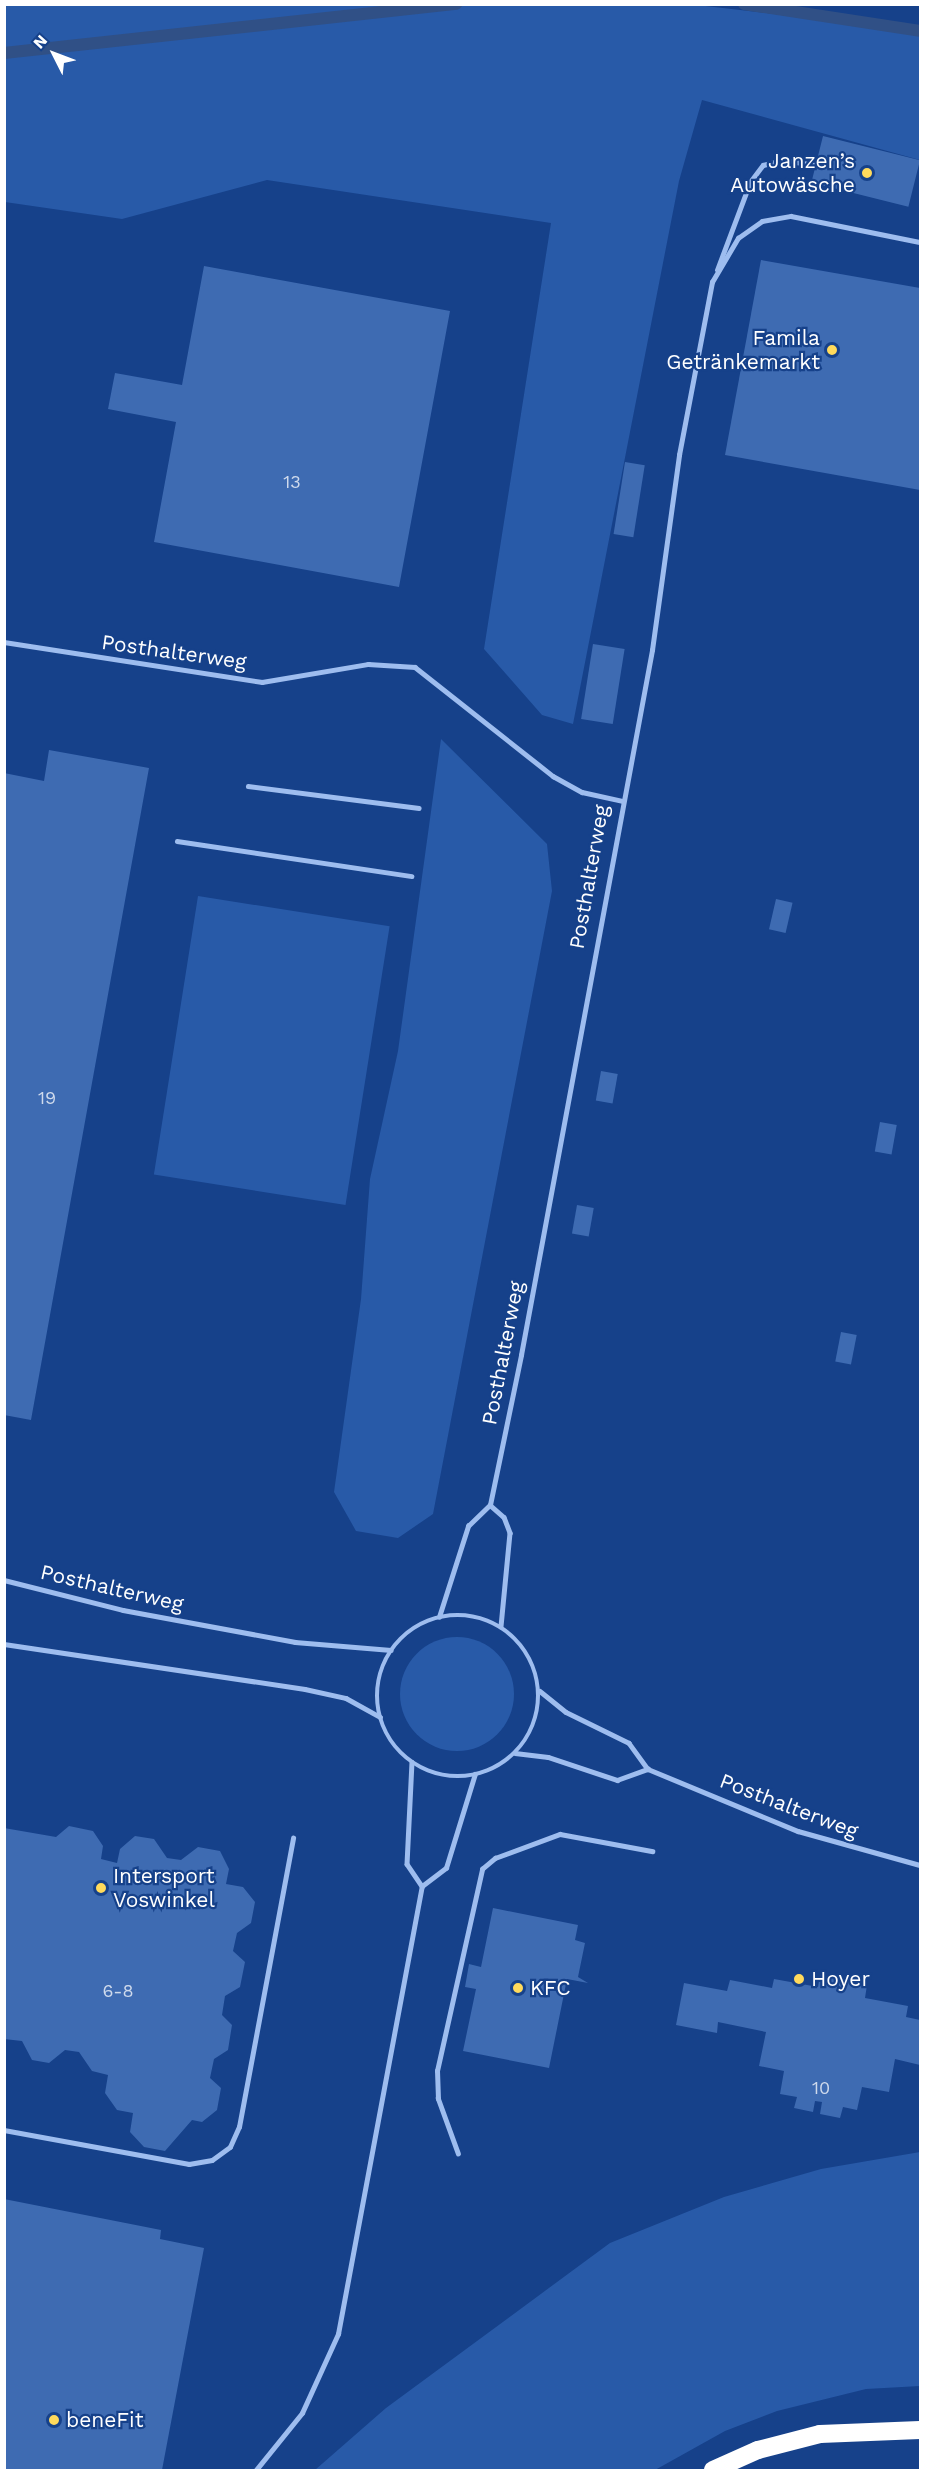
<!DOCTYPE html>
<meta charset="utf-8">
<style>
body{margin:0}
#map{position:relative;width:925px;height:2475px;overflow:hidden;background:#16418a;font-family:"Work Sans",sans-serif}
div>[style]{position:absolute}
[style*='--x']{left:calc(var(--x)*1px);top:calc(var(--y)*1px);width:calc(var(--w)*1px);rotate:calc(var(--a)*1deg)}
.green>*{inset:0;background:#285aa8;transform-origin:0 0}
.round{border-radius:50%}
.stream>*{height:12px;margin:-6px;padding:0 6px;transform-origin:6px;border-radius:6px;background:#305086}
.building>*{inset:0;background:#3e6bb2;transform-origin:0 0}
.lane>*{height:4.5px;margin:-2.25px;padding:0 2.25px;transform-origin:2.25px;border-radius:2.25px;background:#9ebdef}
.lane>.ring{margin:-2.25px;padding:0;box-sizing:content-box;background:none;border:4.5px solid #9ebdef;border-radius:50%}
.highway>*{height:18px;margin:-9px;padding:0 9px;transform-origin:9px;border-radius:9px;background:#fff}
.dots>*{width:16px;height:16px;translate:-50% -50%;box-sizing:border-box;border:3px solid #16418a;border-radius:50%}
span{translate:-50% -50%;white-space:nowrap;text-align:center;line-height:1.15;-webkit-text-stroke:4.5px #16418a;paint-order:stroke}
.number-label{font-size:18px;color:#cfdaec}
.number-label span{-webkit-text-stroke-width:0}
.poi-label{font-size:21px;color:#fff}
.right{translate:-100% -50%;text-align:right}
.left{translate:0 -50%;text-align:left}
.street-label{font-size:21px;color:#fff}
.frame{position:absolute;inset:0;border:6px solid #fff;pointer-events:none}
.north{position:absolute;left:24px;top:24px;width:60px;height:60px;-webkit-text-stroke:4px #16418a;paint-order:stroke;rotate:312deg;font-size:16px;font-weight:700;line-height:24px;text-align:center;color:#fff}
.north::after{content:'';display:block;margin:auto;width:21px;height:27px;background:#fff;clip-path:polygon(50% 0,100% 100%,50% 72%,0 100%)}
</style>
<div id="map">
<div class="green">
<i style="clip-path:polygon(688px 4px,920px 31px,920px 160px,702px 100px,679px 181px,573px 724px,542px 715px,484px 649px,551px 223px,267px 180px,122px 219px,5px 202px,5px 5px)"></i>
<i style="clip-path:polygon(441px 739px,547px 844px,552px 891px,433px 1514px,398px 1538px,356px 1531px,334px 1492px,361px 1299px,370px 1179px,398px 1051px)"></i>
<i style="left:198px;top:896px;width:194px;height:282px;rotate:9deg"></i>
<i class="round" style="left:400px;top:1637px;width:114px;height:114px"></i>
<i style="clip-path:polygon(920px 2152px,920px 2386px,866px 2389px,777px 2411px,725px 2431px,655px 2470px,315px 2470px,386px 2408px,610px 2243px,724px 2197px,821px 2169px)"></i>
</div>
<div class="stream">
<i style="--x:744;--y:4;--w:178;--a:8.7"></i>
<i style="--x:4;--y:53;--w:455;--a:-6.2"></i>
</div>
<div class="building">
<i style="left:823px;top:136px;width:100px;height:48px;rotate:14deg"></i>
<i style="clip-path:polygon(761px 260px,920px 288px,920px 490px,725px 455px)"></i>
<i style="clip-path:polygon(204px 266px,450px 311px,399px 587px,154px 542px,176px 422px,108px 409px,115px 373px,182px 385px)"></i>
<i style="left:625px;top:462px;width:20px;height:73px;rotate:9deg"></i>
<i style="left:593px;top:644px;width:32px;height:76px;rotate:9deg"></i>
<i style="clip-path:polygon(49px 750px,149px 768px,31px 1420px,4px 1415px,4px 773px,44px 781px)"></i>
<i style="left:776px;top:899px;width:17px;height:31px;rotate:13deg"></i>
<i style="left:601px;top:1071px;width:17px;height:30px;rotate:10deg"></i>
<i style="left:880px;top:1122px;width:17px;height:30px;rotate:10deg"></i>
<i style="left:577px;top:1205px;width:17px;height:29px;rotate:10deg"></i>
<i style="left:841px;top:1332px;width:16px;height:30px;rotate:11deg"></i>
<i style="clip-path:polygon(69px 1826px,93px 1831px,103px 1846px,101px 1859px,117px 1863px,120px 1849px,135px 1836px,154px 1839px,167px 1858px,181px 1860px,198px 1847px,220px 1851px,229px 1869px,226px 1884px,243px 1887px,255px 1902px,251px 1923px,237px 1933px,233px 1951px,245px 1962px,240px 1987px,225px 1996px,222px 2015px,232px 2025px,228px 2050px,214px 2059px,210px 2078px,221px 2088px,217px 2110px,202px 2122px,192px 2120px,165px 2151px,144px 2147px,130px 2132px,133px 2113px,117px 2110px,105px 2093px,108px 2075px,92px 2071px,79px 2052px,65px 2050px,49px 2063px,32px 2060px,22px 2041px,4px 2039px,4px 1828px,56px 1837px)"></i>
<i style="clip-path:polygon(493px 1908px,578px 1925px,575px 1940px,585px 1943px,578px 1977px,588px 1983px,567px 1979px,549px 2068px,463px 2051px,476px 1989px,465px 1987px,469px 1964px,481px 1967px)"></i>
<i style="clip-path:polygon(820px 1975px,867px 1985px,865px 1998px,908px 2006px,906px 2017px,920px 2020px,920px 2065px,895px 2059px,889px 2092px,862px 2087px,857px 2110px,843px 2107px,840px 2118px,820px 2114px,822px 2102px,815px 2101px,813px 2112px,794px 2108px,797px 2097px,780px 2094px,784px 2071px,759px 2066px,766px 2032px,718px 2022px,717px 2033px,676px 2025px,684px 1983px,727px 1991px,730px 1980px,772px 1988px,774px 1979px,818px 1987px)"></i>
<i style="clip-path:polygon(4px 2199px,161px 2230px,160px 2239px,204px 2248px,162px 2470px,4px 2470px)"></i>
</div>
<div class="lane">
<i style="--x:717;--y:270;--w:94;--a:-69.4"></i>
<i style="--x:750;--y:182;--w:21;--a:-53"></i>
<i style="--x:763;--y:165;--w:21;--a:-14"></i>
<i style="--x:783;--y:160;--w:32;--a:9"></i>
<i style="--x:4;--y:642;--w:261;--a:8.8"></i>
<i style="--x:262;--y:682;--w:108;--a:-9.6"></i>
<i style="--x:368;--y:664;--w:47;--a:3.7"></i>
<i style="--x:415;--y:667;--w:176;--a:38.3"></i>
<i style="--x:553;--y:776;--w:33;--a:29"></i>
<i style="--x:582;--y:792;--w:42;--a:12.4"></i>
<i style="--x:248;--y:786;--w:172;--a:7.3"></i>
<i style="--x:177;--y:841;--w:237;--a:8.5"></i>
<i style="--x:490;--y:1505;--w:18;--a:41"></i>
<i style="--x:504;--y:1517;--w:17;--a:69"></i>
<i style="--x:510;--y:1533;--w:94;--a:95.5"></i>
<i style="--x:4;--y:1580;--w:123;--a:14.1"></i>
<i style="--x:123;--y:1610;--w:175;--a:10.5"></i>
<i style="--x:295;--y:1642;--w:96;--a:4.8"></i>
<i class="ring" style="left:377px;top:1615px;width:157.5px;height:157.5px"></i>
<i style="--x:439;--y:1617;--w:96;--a:-72.3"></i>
<i style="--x:468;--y:1526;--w:30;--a:-44"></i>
<i style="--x:490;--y:1505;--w:153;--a:-78.3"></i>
<i style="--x:521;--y:1355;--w:717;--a:-79.47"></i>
<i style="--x:652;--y:650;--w:197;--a:-82.1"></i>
<i style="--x:679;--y:455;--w:176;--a:-79.2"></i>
<i style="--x:712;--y:282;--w:51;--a:-59.4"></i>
<i style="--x:738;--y:238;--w:29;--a:-35"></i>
<i style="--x:762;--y:221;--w:29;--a:-10"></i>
<i style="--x:791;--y:216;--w:132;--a:11.4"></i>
<i style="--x:4;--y:1644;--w:304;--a:8.5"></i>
<i style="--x:305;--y:1689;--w:42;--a:12.4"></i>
<i style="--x:346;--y:1698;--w:39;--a:29"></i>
<i style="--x:540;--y:1691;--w:33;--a:39"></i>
<i style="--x:566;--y:1712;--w:70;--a:26.2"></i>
<i style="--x:629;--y:1743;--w:32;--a:54"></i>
<i style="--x:648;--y:1769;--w:162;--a:22.5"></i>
<i style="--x:798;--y:1831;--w:127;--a:15.6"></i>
<i style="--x:515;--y:1753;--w:33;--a:7"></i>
<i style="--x:548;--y:1757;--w:73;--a:18.4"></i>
<i style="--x:617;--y:1780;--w:33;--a:-20"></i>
<i style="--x:412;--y:1762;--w:102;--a:92.8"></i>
<i style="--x:407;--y:1864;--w:27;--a:56"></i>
<i style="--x:4;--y:2130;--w:188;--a:10.4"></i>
<i style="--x:189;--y:2164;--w:23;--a:-10"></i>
<i style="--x:212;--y:2160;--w:22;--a:-36"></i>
<i style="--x:230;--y:2147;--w:22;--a:-66"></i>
<i style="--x:239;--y:2127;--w:294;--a:-79.4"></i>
<i style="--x:458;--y:2154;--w:59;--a:-110"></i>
<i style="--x:438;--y:2099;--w:28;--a:-92"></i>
<i style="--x:437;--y:2071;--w:207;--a:-77.4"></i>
<i style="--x:482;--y:1869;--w:17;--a:-40"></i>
<i style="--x:495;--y:1858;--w:69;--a:-20.3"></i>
<i style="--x:560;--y:1834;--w:94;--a:10.5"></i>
<i style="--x:256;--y:2470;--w:73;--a:-51.1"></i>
<i style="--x:302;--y:2413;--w:87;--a:-65.5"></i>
<i style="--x:338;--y:2334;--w:456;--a:-79.4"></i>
<i style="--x:422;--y:1886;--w:30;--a:-37"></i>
<i style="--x:446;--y:1868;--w:98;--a:-72.9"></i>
</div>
<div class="highway">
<i style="--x:713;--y:2470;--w:49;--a:-24"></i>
<i style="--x:758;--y:2450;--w:64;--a:-14.5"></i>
<i style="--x:820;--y:2434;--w:100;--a:-2.3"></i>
</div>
<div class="dots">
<i style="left:867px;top:173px;background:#ffda5c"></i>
<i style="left:832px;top:350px;background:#ffda5c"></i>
<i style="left:101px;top:1888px;background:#ffda5c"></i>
<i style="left:799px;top:1979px;background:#ffda5c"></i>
<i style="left:518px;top:1988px;background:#ffda5c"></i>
<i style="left:54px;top:2420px;background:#ffda5c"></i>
</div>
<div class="number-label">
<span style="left:292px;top:482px">13</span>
<span style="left:47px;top:1098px">19</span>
<span style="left:118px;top:1991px">6-8</span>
<span style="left:821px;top:2088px">10</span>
</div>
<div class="poi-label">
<span class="right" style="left:855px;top:173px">Janzen’s<br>Autowäsche</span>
<span class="right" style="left:820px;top:350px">Famila<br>Getränkemarkt</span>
<span class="left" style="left:113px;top:1888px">Intersport<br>Voswinkel</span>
<span class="left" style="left:811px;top:1979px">Hoyer</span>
<span class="left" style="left:530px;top:1988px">KFC</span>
<span class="left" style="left:66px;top:2420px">beneFit</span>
</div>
<div class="street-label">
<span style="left:174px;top:652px;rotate:8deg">Posthalterweg</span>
<span style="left:589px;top:877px;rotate:-80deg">Posthalterweg</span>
<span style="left:503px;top:1353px;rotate:-79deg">Posthalterweg</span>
<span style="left:112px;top:1588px;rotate:13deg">Posthalterweg</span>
<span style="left:789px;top:1806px;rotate:21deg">Posthalterweg</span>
</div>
<div class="frame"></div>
<div class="north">N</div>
</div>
